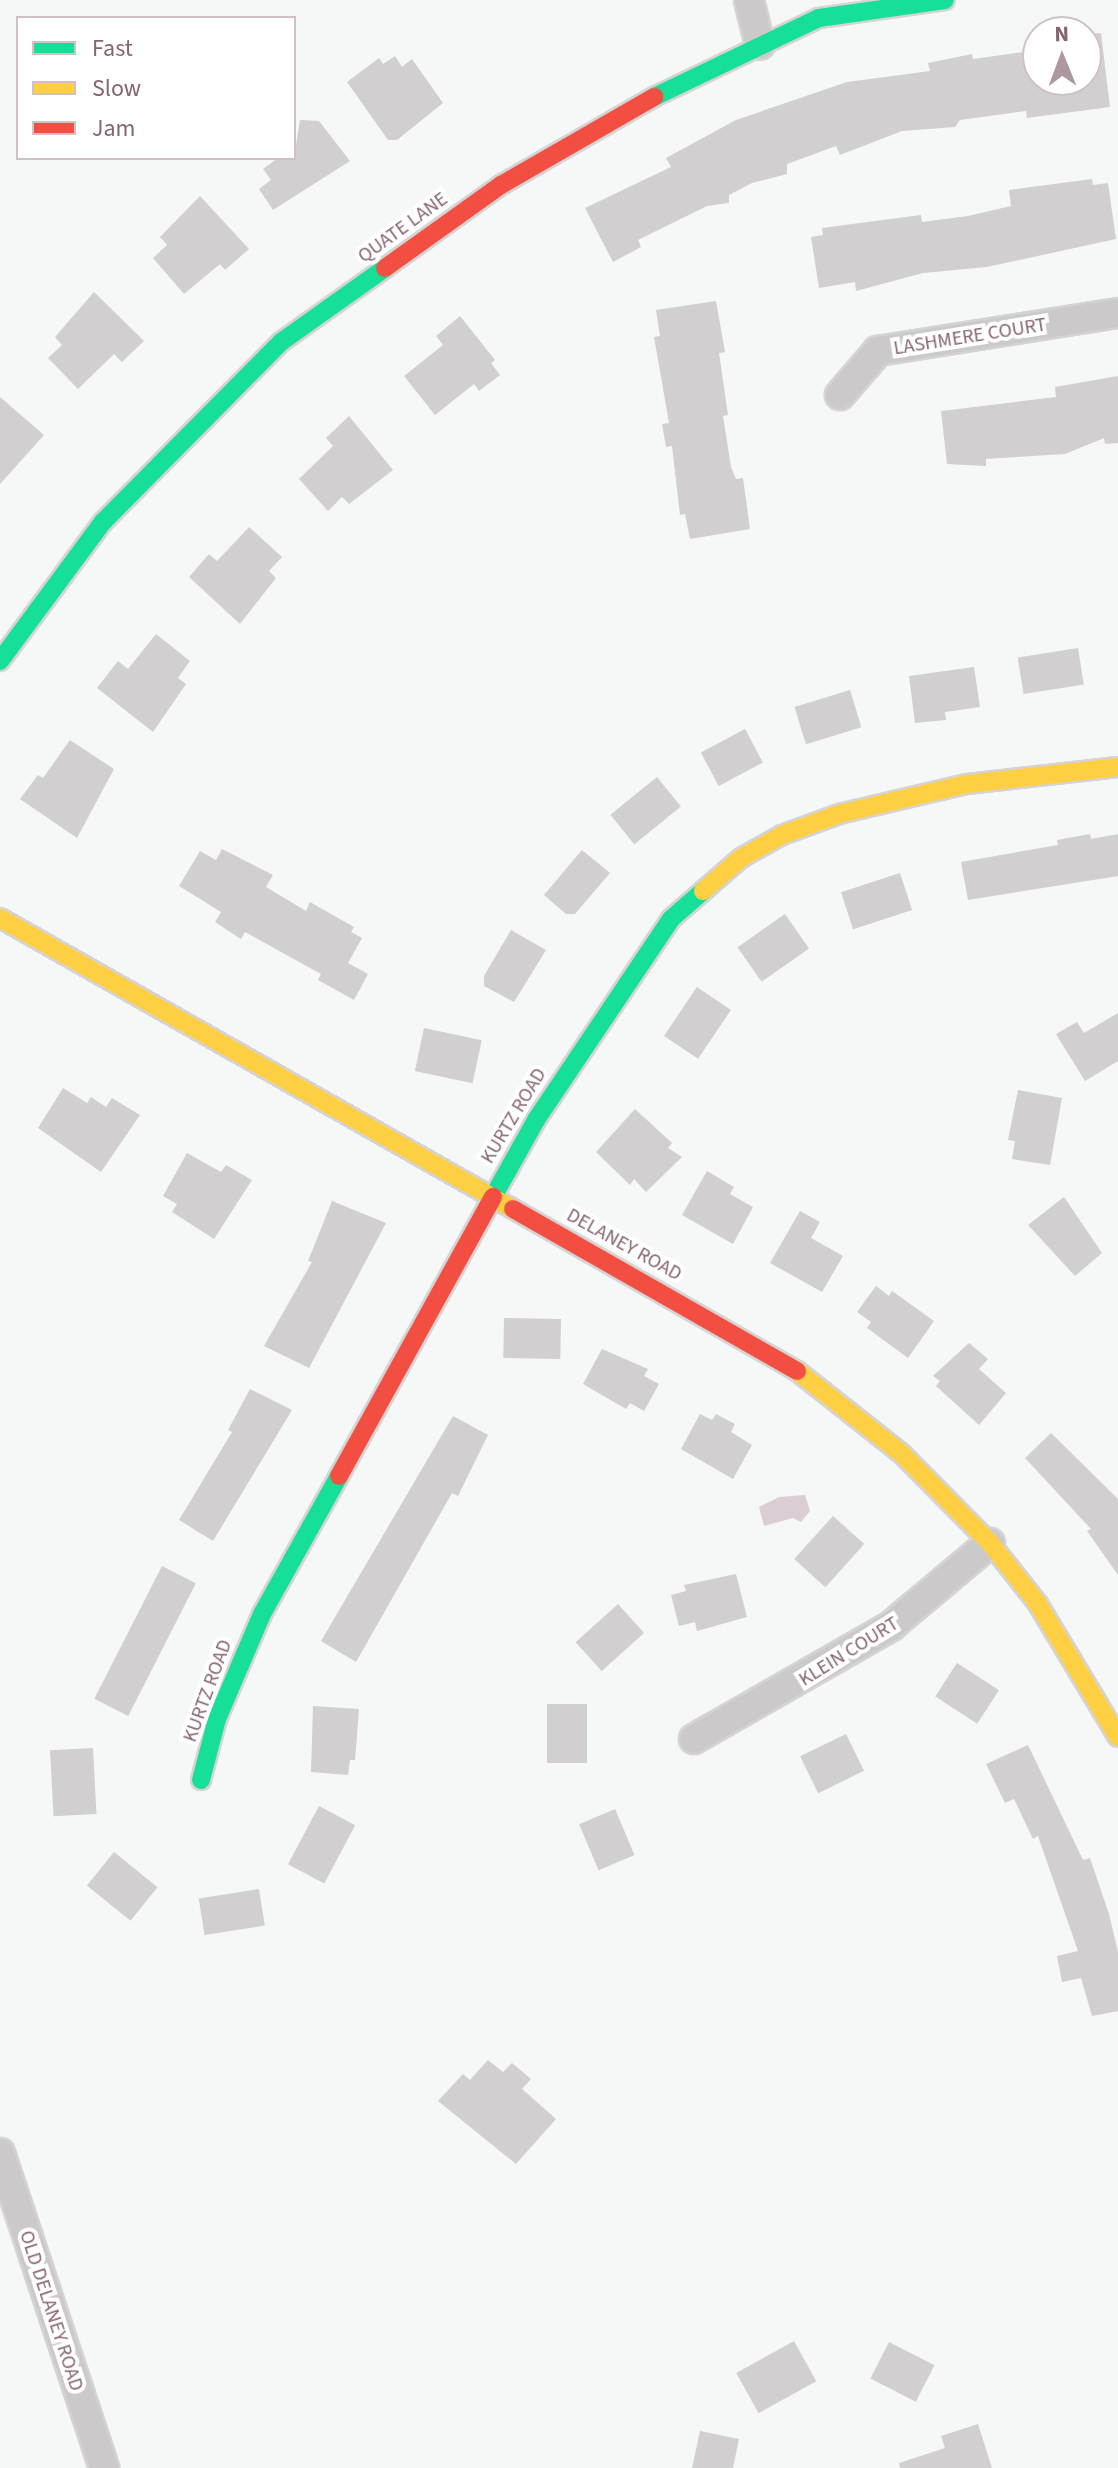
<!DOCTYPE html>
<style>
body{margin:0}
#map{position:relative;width:1118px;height:2468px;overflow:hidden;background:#f6f7f7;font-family:"Source Sans 3",sans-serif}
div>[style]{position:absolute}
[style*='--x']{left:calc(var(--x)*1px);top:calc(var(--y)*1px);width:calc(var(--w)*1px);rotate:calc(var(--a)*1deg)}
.water>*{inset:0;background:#daced4}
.building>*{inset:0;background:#d1cfd0;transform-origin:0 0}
.roads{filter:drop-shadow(2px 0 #d5d3d4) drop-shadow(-2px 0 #d5d3d4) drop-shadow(0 2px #d5d3d4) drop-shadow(0 -2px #d5d3d4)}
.street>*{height:28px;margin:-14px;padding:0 14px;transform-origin:14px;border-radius:14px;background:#ccc9ca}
.fast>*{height:18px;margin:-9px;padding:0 9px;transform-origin:9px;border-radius:9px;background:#16e098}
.slow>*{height:18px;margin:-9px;padding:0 9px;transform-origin:9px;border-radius:9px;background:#ffcf43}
.jam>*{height:18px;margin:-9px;padding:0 9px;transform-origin:9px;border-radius:9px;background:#f24e42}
span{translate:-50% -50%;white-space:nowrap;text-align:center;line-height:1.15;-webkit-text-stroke:8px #fff;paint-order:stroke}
.street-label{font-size:20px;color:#876570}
.legend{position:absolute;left:16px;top:16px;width:280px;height:144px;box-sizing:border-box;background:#fff;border:2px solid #cfc1c6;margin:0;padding:10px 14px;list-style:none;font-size:24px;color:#876570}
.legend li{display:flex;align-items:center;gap:16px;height:40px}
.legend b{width:40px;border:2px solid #cfc1c6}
.north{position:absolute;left:1022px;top:16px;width:80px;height:80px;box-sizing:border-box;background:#fff;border:2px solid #cfc1c6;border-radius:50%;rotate:359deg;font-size:22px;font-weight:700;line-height:32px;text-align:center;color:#876570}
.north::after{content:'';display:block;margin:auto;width:28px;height:36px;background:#ae989f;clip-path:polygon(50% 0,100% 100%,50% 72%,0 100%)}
</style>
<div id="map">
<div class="water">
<i style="clip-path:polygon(805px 1495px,810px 1511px,801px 1522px,793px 1518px,764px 1526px,759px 1507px,779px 1497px)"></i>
</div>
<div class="building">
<i style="clip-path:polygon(1101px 33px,1110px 107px,1027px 118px,1026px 111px,960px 120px,955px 127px,902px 131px,840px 155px,836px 146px,787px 164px,787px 174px,752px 183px,729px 195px,729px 203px,707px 206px,638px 240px,641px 247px,613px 262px,585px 208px,671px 167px,666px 158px,736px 120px,847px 82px,930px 71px,928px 63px,972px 54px,973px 59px,1031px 51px,1038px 80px,1086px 80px,1086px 34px)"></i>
<i style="clip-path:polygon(395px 56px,402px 67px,412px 59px,443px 103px,397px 140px,388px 140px,347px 82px,379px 58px,383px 64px)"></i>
<i style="clip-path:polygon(300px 120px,319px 121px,350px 161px,273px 210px,259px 189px,271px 180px,263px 169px,278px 158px,294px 158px)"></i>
<i style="clip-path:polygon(1092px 179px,1093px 185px,1108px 183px,1116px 239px,987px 267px,923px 273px,856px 291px,855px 282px,819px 288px,811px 237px,823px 235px,822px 228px,921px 215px,922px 222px,968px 216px,1011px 206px,1009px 190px)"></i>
<i style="clip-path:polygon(200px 196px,249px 249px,225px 270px,220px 264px,184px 294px,153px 258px,167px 245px,160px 237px)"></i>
<i style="clip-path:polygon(94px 292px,144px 341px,122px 362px,114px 354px,78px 389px,48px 358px,62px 345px,55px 337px)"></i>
<i style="clip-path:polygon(716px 301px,725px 352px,719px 353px,728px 415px,723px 416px,731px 467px,736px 479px,743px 478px,750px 529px,690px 539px,685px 514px,680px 515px,672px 446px,666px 447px,662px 424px,669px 423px,654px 337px,660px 336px,656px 310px)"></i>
<i style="clip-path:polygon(460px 316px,495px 360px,491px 363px,500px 375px,479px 391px,474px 384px,435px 415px,404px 376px,443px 345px,436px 336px)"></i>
<i style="clip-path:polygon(1118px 376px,1118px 443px,1105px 444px,1104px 438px,1065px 454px,986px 459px,986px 466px,947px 464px,941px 411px,1056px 397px,1055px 387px)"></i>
<i style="clip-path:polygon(0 397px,44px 435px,0 484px)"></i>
<i style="clip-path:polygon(349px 416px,393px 470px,349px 504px,342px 497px,328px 511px,299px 479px,333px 446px,326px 438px)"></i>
<i style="clip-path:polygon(249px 527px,282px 557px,269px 571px,276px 578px,240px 624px,189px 577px,209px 554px,217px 561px)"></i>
<i style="clip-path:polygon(156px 634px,190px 661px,178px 678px,186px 684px,153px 732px,97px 688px,118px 661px,128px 669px)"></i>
<i style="left:1078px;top:648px;width:37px;height:61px;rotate:81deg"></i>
<i style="clip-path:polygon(974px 667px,980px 707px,945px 712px,946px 720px,915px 723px,909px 676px)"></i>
<i style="left:850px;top:690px;width:39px;height:58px;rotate:73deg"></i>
<i style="left:745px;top:729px;width:38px;height:50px;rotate:62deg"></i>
<i style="clip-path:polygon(70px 740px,114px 769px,77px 838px,20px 799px,38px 775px,43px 778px)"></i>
<i style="left:657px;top:777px;width:38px;height:60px;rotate:51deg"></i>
<i style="clip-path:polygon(1090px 834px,1091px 839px,1118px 834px,1118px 876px,968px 900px,961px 862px,1058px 845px,1057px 840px)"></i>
<i style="clip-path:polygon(222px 849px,273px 875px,266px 887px,306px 911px,310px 902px,354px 927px,351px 932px,362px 938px,348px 963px,368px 974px,354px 1000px,318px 980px,321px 974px,245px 932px,241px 939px,215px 922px,221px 912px,179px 886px,200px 851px,216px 860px)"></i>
<i style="clip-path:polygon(582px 850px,610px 873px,575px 914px,566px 914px,544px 895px)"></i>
<i style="left:900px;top:873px;width:39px;height:62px;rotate:72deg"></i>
<i style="left:785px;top:914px;width:42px;height:58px;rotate:55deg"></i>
<i style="clip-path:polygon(511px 930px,546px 950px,514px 1002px,484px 986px,484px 976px)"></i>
<i style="left:697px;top:987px;width:41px;height:59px;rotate:34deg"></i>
<i style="clip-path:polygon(1118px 1013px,1118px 1061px,1085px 1081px,1056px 1034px,1077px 1022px,1084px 1033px)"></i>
<i style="left:424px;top:1028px;width:59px;height:44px;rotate:12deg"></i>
<i style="clip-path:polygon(63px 1088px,87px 1103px,91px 1097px,106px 1107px,112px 1098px,140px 1115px,101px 1172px,38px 1128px)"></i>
<i style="clip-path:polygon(1018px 1090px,1062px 1098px,1050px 1165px,1012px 1159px,1015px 1141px,1008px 1140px)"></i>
<i style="clip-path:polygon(635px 1109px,672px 1143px,668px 1148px,682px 1157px,646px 1192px,634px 1179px,630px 1185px,596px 1152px)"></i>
<i style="clip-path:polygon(187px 1153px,221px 1172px,226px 1165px,252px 1180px,214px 1239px,172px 1212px,177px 1204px,163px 1196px)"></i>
<i style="clip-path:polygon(707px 1171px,734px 1187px,730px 1194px,753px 1207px,733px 1244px,682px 1215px)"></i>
<i style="clip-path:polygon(1064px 1197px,1102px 1253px,1075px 1276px,1028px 1225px)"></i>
<i style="clip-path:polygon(332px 1201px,386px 1223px,309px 1368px,264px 1346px,312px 1262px,308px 1261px)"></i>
<i style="clip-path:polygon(800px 1211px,820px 1222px,811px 1238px,843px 1256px,822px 1292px,770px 1263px)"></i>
<i style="clip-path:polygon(876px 1286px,889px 1296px,892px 1291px,934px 1321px,908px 1358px,867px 1328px,871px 1322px,857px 1312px)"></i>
<i style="left:504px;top:1318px;width:57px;height:40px;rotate:1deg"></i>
<i style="clip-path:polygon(969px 1343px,988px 1359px,979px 1369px,1006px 1393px,979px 1425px,936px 1386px,940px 1381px,933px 1376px)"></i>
<i style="clip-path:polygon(602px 1349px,648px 1369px,644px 1376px,659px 1384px,644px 1411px,630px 1403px,626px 1409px,583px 1384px)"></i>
<i style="clip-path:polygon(250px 1389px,292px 1410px,213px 1541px,179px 1520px,232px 1432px,228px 1430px)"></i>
<i style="clip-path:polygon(700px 1414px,712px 1420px,716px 1414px,735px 1424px,731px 1432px,752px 1445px,733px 1479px,681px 1449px)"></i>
<i style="clip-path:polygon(453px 1416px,488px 1435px,458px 1496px,452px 1493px,356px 1662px,321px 1641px)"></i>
<i style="clip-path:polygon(1051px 1433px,1118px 1499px,1118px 1575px,1087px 1531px,1091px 1529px,1025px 1458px)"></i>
<i style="left:833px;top:1516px;width:42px;height:58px;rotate:42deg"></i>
<i style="left:162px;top:1566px;width:38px;height:149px;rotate:27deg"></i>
<i style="clip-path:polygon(736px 1574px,747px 1617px,697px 1631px,695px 1622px,679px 1626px,671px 1595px,686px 1591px,684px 1585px)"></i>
<i style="left:618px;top:1604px;width:39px;height:57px;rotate:48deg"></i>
<i style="left:957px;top:1663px;width:50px;height:40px;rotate:33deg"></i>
<i style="left:547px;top:1704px;width:40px;height:59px"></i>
<i style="clip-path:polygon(313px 1706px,359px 1709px,355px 1760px,350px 1760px,348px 1775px,311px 1772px)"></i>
<i style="left:846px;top:1734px;width:41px;height:51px;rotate:64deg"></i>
<i style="clip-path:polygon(1028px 1745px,1083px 1860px,1090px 1858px,1109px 1914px,1118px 1952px,1118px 2011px,1092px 2016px,1081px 1978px,1062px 1982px,1057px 1956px,1078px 1951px,1038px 1836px,1033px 1839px,1014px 1799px,1005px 1803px,986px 1764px)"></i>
<i style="left:93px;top:1748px;width:66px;height:43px;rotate:87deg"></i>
<i style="left:319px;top:1806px;width:41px;height:66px;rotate:28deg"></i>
<i style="left:615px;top:1809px;width:50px;height:39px;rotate:67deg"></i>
<i style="left:114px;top:1852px;width:56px;height:43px;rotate:39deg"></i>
<i style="left:259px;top:1889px;width:37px;height:61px;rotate:81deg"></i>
<i style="clip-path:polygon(488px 2060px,503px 2072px,512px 2063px,531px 2079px,522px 2089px,556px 2119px,516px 2164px,438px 2101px,463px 2074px,470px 2080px)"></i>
<i style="left:794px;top:2341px;width:46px;height:66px;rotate:61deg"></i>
<i style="left:889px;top:2342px;width:51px;height:41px;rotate:27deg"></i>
<i style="clip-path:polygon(978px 2424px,992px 2468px,900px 2468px,899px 2463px,945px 2448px,941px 2436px)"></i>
<i style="clip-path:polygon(700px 2431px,739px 2439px,733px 2468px,692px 2468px)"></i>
</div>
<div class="roads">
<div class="street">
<i style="--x:749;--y:0;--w:46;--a:76.3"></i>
<i style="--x:840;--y:395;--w:58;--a:-49.2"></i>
<i style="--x:878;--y:351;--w:243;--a:-9"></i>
<i style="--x:694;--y:1739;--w:227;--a:-29.8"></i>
<i style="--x:891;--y:1626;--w:129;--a:-40"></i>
<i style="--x:0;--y:2153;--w:332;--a:71.7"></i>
</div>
<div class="fast">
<i style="--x:654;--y:97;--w:183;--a:-25.6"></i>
<i style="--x:819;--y:18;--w:127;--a:-8.1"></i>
<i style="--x:0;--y:661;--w:173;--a:-53.5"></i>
<i style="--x:103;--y:522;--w:253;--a:-45.3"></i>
<i style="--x:281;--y:342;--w:128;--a:-35.4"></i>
<i style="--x:493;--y:1197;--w:88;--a:-60.8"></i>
<i style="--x:536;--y:1120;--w:242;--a:-56.1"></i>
<i style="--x:671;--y:919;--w:43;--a:-41.2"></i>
<i style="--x:201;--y:1780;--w:63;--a:-75.3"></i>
<i style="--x:217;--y:1719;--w:114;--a:-66.8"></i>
<i style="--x:262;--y:1614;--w:158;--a:-60.8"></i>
</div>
<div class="slow">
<i style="--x:703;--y:891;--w:50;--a:-41"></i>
<i style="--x:741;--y:858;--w:47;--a:-29.3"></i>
<i style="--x:782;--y:835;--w:61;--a:-20.2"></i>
<i style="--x:839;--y:814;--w:131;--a:-13.2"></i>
<i style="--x:967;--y:784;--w:152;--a:-6.4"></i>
<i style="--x:0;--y:918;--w:590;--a:29.56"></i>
<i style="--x:797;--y:1371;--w:132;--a:38.3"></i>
<i style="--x:901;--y:1453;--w:127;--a:45.3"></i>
<i style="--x:990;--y:1543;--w:78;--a:51.8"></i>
<i style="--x:1038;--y:1604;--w:155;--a:59"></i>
</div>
<div class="jam">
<i style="--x:385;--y:268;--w:143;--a:-35.6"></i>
<i style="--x:501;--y:185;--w:177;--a:-29.9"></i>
<i style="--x:513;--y:1209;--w:327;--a:29.7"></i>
<i style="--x:339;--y:1476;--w:319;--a:-61.1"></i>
</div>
</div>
<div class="street-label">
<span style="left:403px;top:228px;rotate:-36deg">QUATE LANE</span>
<span style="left:970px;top:337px;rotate:-9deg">LASHMERE COURT</span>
<span style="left:514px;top:1116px;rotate:-59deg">KURTZ ROAD</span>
<span style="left:624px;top:1245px;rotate:29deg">DELANEY ROAD</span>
<span style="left:849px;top:1652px;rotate:-32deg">KLEIN COURT</span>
<span style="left:208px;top:1691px;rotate:-70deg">KURTZ ROAD</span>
<span style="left:51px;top:2311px;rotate:72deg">OLD DELANEY ROAD</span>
</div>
<ul class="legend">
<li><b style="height:10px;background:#16e098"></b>Fast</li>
<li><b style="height:10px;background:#ffcf43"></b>Slow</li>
<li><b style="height:10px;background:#f24e42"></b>Jam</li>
</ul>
<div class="north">N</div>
</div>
